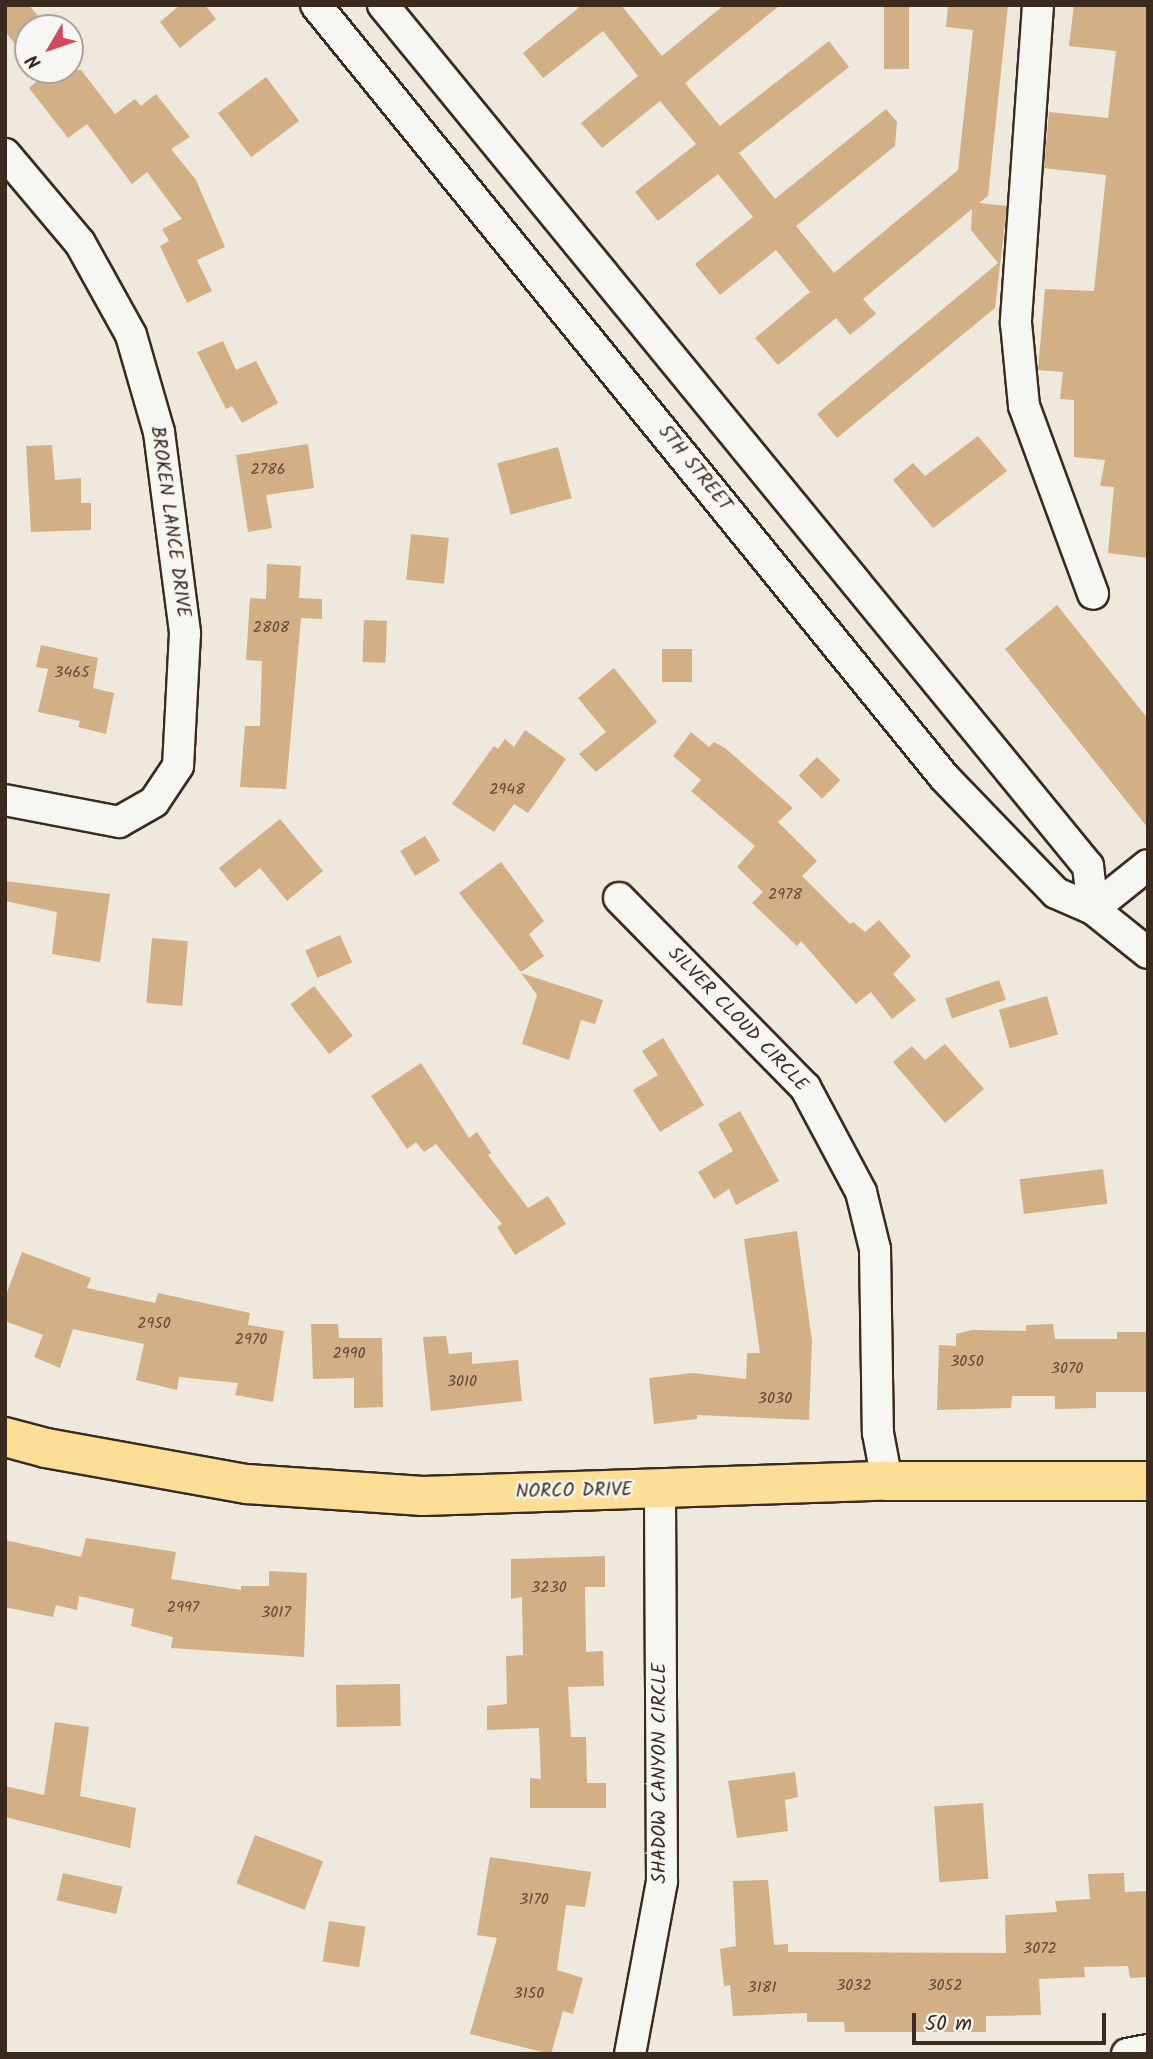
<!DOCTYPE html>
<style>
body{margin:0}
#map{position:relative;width:1153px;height:2059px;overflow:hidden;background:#efe8dc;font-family:Kalam,sans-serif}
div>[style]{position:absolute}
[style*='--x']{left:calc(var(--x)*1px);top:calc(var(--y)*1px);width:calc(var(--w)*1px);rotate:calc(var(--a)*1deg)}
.building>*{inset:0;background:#d2af85;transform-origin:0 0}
.roads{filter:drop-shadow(2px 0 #3b2a1e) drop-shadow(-2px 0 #3b2a1e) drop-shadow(0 2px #3b2a1e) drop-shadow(0 -2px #3b2a1e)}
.minor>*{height:30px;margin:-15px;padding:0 15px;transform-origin:15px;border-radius:15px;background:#f6f6f2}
.major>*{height:38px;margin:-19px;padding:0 19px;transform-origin:19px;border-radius:19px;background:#fdde96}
span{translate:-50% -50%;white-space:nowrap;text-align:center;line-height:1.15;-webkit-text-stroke:5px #f6f6f2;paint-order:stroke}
.number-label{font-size:16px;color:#614b38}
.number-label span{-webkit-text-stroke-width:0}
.street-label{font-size:19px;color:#3b2a1e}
.frame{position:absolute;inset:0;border:7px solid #3b2a1e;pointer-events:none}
.north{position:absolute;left:14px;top:14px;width:70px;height:70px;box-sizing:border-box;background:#f6f6f2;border:2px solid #aba49d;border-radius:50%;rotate:231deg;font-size:19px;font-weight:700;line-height:28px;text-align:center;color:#3b2a1e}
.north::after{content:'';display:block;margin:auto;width:24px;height:32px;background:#d1495b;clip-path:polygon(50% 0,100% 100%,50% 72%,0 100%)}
.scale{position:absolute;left:912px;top:2013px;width:194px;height:32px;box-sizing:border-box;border:4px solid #3b2a1e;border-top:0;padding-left:9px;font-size:21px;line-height:24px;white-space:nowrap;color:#3b2a1e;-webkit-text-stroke:5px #f6f6f2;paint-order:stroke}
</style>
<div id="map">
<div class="building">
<i style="clip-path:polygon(5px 5px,29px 5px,48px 28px,28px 28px,28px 62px,5px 31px)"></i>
<i style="clip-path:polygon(180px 5px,205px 5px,216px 19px,180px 48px,160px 22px)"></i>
<i style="clip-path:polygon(582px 5px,621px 5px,662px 56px,724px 5px,780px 5px,685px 83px,720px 126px,829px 41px,849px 67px,739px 153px,775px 199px,886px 109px,897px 122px,895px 146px,796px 226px,834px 273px,958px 170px,973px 30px,946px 27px,948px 5px,1008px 5px,988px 196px,979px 203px,1007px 206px,995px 308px,837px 438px,817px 414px,998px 263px,971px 230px,972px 209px,863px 299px,876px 314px,850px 335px,836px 318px,778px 365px,755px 338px,810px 292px,776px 250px,720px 295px,695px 264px,753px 217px,718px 174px,658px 221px,635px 192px,696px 144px,660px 101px,602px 148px,581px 123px,638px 76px,603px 31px,543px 78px,523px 53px)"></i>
<i style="left:884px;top:5px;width:25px;height:64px"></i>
<i style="clip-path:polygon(1074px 5px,1148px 5px,1148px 558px,1108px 553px,1114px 487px,1100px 486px,1105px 460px,1074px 457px,1074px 400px,1060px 399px,1063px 372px,1038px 370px,1045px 289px,1094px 291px,1106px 175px,1044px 168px,1049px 112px,1108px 118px,1116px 51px,1069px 46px)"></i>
<i style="clip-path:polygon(34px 70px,81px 70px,115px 114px,135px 99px,141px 106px,156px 94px,190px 137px,171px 149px,196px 180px,225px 247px,197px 260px,212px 291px,187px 303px,160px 246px,169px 241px,162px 229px,182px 219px,147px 172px,132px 184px,87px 124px,68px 138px,29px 88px,40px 79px)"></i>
<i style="left:266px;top:77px;width:55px;height:60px;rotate:53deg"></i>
<i style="clip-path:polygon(223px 341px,236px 370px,256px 361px,278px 403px,242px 423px,232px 406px,226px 409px,197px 352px)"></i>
<i style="clip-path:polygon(978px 436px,1007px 471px,933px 528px,893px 480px,913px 463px,925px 476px)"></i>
<i style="clip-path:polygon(308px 444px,314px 488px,266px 495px,272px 528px,248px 532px,236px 455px)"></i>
<i style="clip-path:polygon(52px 445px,55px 480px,81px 478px,81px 503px,91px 503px,91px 530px,31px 532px,26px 446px)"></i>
<i style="left:558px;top:447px;width:53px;height:63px;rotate:75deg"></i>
<i style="left:411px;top:534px;width:38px;height:46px;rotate:6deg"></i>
<i style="clip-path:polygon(267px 564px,301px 566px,299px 598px,322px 599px,322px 619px,301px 618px,286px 789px,240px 787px,245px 726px,260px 726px,262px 661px,246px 660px,250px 598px,266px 599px)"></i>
<i style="clip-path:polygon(1057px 605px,1148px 719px,1148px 828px,1005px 649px)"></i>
<i style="left:364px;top:620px;width:23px;height:42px;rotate:2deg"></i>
<i style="clip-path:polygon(41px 645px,98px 658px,93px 688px,114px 693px,106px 734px,78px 727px,80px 721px,38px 712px,48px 669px,36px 667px)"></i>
<i style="left:662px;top:649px;width:30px;height:33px"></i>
<i style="clip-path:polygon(614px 668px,657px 722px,596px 772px,579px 754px,606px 732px,578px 698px)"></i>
<i style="clip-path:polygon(525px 730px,566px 759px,528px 813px,514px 804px,494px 832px,452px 804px,494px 746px,498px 749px,505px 739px,514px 747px)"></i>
<i style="clip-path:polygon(691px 732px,709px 747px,714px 742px,725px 748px,793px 808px,778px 822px,817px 861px,802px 876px,850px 924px,853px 922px,865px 932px,879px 920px,911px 956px,893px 974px,916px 1000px,892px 1019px,871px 992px,856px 1004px,801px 941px,797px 946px,752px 903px,763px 892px,737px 867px,755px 846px,691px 791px,701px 780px,673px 756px)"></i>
<i style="left:817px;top:757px;width:33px;height:26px;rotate:45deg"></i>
<i style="clip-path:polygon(280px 819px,323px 871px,287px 901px,260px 868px,235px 888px,219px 868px)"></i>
<i style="left:425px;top:836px;width:29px;height:29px;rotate:59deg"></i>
<i style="clip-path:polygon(501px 862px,544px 921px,529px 934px,544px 956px,521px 972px,459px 893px)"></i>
<i style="clip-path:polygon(5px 881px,110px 894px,100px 962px,52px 954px,57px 912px,5px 901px)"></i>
<i style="left:340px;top:935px;width:30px;height:38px;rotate:66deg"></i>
<i style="left:152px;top:938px;width:36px;height:65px;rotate:5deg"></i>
<i style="clip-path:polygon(521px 973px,603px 1000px,595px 1024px,581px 1020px,569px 1060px,522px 1044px,537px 995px)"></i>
<i style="left:999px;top:980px;width:21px;height:57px;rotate:71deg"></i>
<i style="left:314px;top:986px;width:63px;height:30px;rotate:52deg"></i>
<i style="left:1047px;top:996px;width:40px;height:50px;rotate:74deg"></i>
<i style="clip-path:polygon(663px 1038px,704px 1105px,660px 1132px,633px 1090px,658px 1075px,642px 1051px)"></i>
<i style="clip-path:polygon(945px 1044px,984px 1089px,945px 1123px,893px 1062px,912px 1046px,925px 1060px)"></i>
<i style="clip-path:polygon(421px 1063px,469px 1138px,477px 1132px,491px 1153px,488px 1155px,528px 1208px,548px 1196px,566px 1224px,515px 1255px,497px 1227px,502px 1224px,436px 1144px,424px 1152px,416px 1142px,407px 1149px,371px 1096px)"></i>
<i style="clip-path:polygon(740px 1111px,779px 1181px,736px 1205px,729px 1189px,714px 1199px,698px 1172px,733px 1151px,718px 1124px)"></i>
<i style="left:1103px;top:1169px;width:35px;height:84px;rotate:83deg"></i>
<i style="clip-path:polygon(797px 1231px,812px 1341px,809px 1420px,697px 1415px,697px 1419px,654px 1424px,649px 1378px,693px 1373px,746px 1379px,747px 1353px,760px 1353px,744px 1239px)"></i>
<i style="clip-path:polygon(22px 1252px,91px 1278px,87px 1288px,155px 1303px,158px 1293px,250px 1313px,248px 1325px,284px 1331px,273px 1402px,235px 1395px,238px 1383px,179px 1377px,177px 1390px,136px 1380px,144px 1344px,73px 1329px,60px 1368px,34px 1357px,43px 1335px,5px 1321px,5px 1298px)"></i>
<i style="clip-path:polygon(311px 1324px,338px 1324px,339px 1338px,382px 1338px,383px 1407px,354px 1408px,354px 1378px,313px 1379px)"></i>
<i style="clip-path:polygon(1053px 1324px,1055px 1339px,1117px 1339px,1117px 1332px,1148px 1332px,1148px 1392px,1096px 1392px,1096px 1408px,1055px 1409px,1055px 1396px,1012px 1396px,1011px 1408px,937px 1410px,939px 1345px,956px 1346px,956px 1334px,972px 1330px,1026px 1331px,1026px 1325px)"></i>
<i style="clip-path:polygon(446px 1336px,449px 1354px,472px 1352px,472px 1364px,518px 1360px,522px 1401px,431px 1411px,423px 1337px)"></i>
<i style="clip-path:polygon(86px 1538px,176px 1552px,171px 1579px,241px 1590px,241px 1586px,269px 1586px,269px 1571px,307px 1573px,304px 1657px,171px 1648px,173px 1637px,131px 1626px,134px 1609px,79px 1596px,77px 1610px,56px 1605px,53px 1617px,5px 1607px,5px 1540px,81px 1557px)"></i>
<i style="clip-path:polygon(605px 1556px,605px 1587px,585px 1587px,586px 1652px,603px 1651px,604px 1686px,568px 1687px,571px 1737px,586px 1737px,587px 1783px,606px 1783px,606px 1808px,530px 1808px,530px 1778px,541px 1779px,539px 1728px,487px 1730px,487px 1706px,507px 1704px,506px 1656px,523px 1655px,522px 1597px,511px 1599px,511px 1559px)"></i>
<i style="left:400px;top:1684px;width:42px;height:64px;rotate:89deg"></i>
<i style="clip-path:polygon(55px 1722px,89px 1727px,80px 1796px,136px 1808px,130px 1848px,5px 1817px,5px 1786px,44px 1795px)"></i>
<i style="clip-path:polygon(795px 1772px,798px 1797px,785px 1800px,788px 1831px,737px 1838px,728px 1781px)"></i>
<i style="left:983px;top:1803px;width:76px;height:49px;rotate:86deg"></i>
<i style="left:255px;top:1835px;width:73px;height:52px;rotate:21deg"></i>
<i style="clip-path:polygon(490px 1857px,591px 1872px,585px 1907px,566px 1905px,557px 1970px,583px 1978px,573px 2014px,563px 2011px,551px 2054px,470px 2034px,497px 1938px,477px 1935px)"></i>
<i style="left:63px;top:1873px;width:61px;height:28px;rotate:13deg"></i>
<i style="clip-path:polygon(1124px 1873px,1125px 1892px,1148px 1891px,1148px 1977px,1130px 1978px,1128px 1966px,1084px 1967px,1085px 1977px,1039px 1979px,1041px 2015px,986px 2016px,986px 2032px,845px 2032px,844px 2022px,807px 2022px,807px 2013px,733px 2016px,730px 1985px,724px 1986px,720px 1949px,736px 1946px,733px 1881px,768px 1880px,774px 1945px,788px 1944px,788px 1952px,1006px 1953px,1005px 1915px,1057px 1912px,1055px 1901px,1090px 1899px,1088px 1874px)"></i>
<i style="left:329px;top:1921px;width:37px;height:41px;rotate:9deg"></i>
</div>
<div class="roads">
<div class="minor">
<i style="--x:316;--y:5;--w:995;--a:50.87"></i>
<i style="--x:944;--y:777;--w:161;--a:46"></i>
<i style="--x:1056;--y:893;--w:40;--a:23.4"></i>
<i style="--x:1093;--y:909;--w:70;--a:38.7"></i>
<i style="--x:383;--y:5;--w:1113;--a:50.69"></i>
<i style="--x:1088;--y:866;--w:43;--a:83.4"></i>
<i style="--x:1038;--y:5;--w:319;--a:94"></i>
<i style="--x:1016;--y:323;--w:83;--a:84.5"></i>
<i style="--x:1024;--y:406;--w:200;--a:69.8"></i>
<i style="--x:5;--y:154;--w:116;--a:49.9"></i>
<i style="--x:80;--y:243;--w:105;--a:61"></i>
<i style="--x:131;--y:335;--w:101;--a:73.9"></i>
<i style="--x:159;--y:432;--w:203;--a:82.6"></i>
<i style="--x:185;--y:633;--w:133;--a:93"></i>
<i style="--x:178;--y:766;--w:43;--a:123.7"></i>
<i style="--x:154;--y:802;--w:40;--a:150.3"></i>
<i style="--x:119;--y:822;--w:116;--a:-169.1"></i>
<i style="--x:619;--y:898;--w:265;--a:45.5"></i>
<i style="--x:805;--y:1087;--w:119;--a:61.9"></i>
<i style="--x:861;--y:1192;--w:59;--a:76.2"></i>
<i style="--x:875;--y:1249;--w:184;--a:89.1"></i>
<i style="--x:878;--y:1433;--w:49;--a:79.4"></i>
<i style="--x:1093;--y:909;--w:70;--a:-38.7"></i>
<i style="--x:630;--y:2054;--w:175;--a:-79.5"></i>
<i style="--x:662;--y:1882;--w:392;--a:-90.3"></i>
<i style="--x:1127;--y:2054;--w:21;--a:-11"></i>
</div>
<div class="major">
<i style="--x:5;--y:1437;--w:42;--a:15"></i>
<i style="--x:46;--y:1448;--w:204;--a:10.2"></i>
<i style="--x:247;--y:1484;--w:176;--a:3.9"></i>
<i style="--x:423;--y:1496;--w:464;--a:-1.9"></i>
<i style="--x:887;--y:1481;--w:261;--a:0"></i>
</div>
</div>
<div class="number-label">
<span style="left:268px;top:470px">2786</span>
<span style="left:271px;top:628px">2808</span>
<span style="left:72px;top:673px">3465</span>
<span style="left:507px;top:790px">2948</span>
<span style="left:785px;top:895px">2978</span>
<span style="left:154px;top:1324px">2950</span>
<span style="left:251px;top:1340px">2970</span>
<span style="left:349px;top:1354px">2990</span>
<span style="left:967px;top:1362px">3050</span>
<span style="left:1067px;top:1369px">3070</span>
<span style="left:462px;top:1382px">3010</span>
<span style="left:775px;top:1399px">3030</span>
<span style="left:549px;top:1588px">3230</span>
<span style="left:183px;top:1608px">2997</span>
<span style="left:276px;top:1613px">3017</span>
<span style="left:534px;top:1900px">3170</span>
<span style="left:1040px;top:1949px">3072</span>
<span style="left:854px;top:1986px">3032</span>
<span style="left:945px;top:1986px">3052</span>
<span style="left:762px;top:1988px">3181</span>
<span style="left:529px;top:1994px">3150</span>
</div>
<div class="street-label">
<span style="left:694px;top:469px;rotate:51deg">5TH STREET</span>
<span style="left:169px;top:522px;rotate:82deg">BROKEN LANCE DRIVE</span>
<span style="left:737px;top:1020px;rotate:46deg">SILVER CLOUD CIRCLE</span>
<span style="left:574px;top:1492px;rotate:-1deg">NORCO DRIVE</span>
<span style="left:661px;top:1773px;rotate:-90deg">SHADOW CANYON CIRCLE</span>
</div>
<div class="frame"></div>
<div class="north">N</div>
<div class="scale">50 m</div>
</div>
